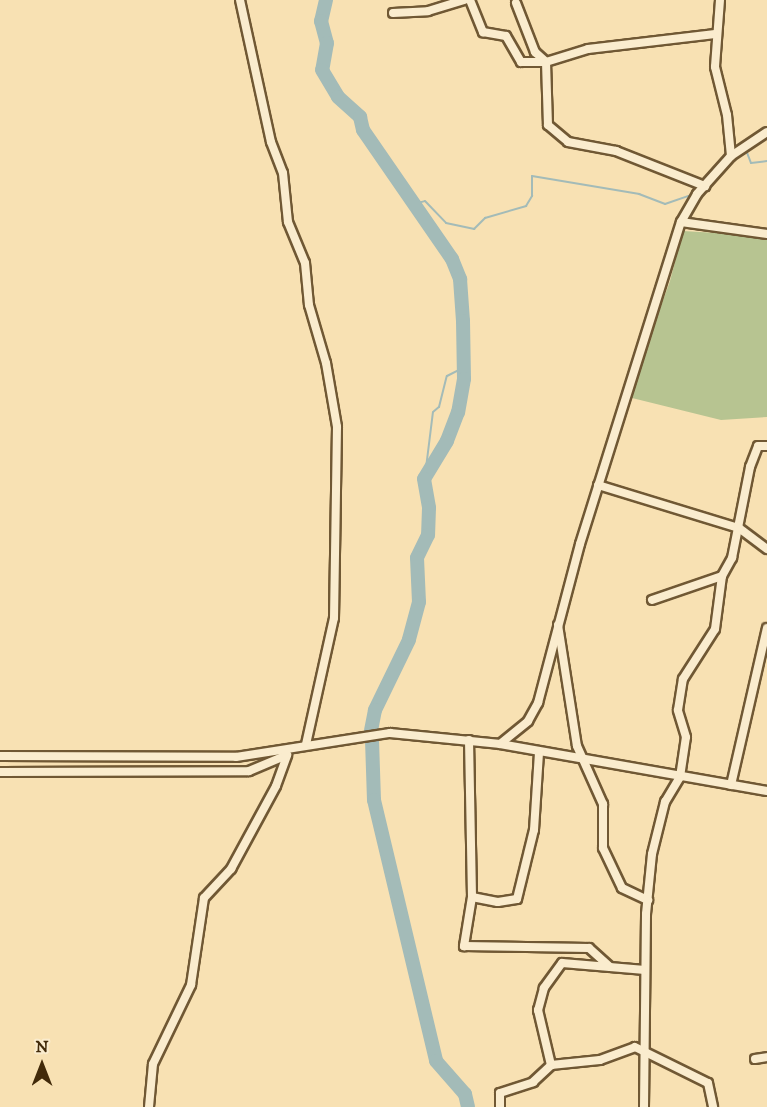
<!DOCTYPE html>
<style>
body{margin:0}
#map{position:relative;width:767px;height:1107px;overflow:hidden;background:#f8e1b3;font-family:"IM FELL DW Pica",serif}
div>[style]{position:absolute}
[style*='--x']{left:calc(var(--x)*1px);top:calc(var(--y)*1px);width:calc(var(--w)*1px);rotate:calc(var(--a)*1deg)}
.green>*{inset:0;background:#b7c491}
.stream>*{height:2px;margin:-1px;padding:0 1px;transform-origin:1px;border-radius:1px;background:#a3bbb8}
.river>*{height:14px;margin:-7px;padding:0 7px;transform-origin:7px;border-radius:7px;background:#a3bbb8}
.roads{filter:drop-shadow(2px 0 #705834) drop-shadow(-2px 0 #705834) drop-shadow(0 2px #705834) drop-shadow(0 -2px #705834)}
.minor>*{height:8px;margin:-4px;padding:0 4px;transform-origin:4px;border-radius:4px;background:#faecce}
span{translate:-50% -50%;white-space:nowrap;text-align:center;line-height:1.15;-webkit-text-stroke:5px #faecce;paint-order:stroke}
.north{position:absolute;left:12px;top:1035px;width:60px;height:60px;-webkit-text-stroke:4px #faecce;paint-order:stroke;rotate:0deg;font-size:16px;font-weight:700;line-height:24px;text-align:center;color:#422a0a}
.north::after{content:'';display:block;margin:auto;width:21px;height:27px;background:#422a0a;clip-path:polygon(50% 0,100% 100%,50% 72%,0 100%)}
</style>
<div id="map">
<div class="green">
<i style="clip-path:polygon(683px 231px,767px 236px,767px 417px,721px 420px,628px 397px,670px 281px)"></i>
</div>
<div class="stream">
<i style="--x:746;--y:150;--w:14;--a:69"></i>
<i style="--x:751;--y:163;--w:16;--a:-7"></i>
<i style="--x:704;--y:192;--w:50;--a:-46.6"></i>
<i style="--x:414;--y:204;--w:11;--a:-15"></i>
<i style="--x:425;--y:201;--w:30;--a:46"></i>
<i style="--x:446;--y:223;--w:29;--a:12"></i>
<i style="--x:474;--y:229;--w:16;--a:-45"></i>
<i style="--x:485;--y:218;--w:43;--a:-16.3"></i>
<i style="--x:526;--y:206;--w:12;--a:-59"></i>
<i style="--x:532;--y:196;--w:20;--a:-90"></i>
<i style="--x:532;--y:176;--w:109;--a:9.5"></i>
<i style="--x:639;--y:194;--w:28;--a:21"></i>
<i style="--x:665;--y:204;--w:31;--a:-19"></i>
<i style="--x:425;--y:476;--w:64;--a:-82.9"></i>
<i style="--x:433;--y:412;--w:8;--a:-40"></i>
<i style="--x:439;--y:407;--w:32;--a:-76"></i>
<i style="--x:447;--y:376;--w:18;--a:-27"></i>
</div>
<div class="river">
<i style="--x:326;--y:0;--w:22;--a:103"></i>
<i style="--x:321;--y:21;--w:23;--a:75"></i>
<i style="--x:327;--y:43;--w:27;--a:100"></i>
<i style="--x:322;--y:70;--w:31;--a:59"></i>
<i style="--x:338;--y:97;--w:30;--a:42"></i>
<i style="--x:360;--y:117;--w:13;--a:77"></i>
<i style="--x:363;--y:130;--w:157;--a:55.4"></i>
<i style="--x:452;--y:259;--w:22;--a:68"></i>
<i style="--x:460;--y:279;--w:42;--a:85.9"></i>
<i style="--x:463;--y:321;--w:58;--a:89"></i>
<i style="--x:464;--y:379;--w:34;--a:100"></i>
<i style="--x:458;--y:412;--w:31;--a:111"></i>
<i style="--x:447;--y:441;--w:44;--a:121.2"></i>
<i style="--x:424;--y:479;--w:29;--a:80"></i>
<i style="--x:429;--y:508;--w:27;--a:92"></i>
<i style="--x:428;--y:535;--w:25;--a:116"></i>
<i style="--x:417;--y:558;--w:44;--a:87.4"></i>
<i style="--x:419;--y:602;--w:39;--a:105"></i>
<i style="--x:409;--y:640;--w:78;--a:115.9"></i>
<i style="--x:375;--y:710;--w:21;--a:101"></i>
<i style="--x:372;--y:740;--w:60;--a:88.1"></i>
<i style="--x:374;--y:800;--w:268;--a:76.6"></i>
<i style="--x:436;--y:1061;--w:44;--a:48.7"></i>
<i style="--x:465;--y:1094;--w:13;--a:77"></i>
</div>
<div class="roads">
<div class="minor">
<i style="--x:240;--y:0;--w:145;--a:77.7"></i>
<i style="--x:271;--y:142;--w:33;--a:69"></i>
<i style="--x:283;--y:173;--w:49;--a:84.2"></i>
<i style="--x:288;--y:222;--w:44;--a:67.5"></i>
<i style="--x:305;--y:263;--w:42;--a:84.6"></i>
<i style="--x:309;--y:305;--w:60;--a:73.7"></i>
<i style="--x:326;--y:363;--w:65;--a:80.2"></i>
<i style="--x:337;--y:427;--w:191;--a:90.9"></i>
<i style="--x:334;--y:618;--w:129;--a:102.5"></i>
<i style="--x:470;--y:0;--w:35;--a:68"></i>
<i style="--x:483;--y:32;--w:23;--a:10"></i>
<i style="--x:506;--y:36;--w:30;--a:60"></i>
<i style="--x:521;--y:62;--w:25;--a:0"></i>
<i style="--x:546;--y:62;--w:44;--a:-17.2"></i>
<i style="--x:588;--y:49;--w:128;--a:-6.7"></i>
<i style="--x:720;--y:0;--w:67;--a:94.3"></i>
<i style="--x:715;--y:67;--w:49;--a:76"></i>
<i style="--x:727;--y:115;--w:41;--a:84.4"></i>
<i style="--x:516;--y:3;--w:53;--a:68.8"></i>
<i style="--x:535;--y:52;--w:15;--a:42"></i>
<i style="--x:393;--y:13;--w:35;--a:-3"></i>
<i style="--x:428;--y:11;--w:38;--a:-17"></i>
<i style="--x:546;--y:62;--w:63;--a:88.2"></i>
<i style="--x:548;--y:125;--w:26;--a:40"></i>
<i style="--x:568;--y:142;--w:49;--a:10.6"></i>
<i style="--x:616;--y:151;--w:96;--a:21.5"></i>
<i style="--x:681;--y:222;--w:87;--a:7.9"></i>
<i style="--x:598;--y:485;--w:147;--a:17"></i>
<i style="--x:739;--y:528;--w:35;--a:37"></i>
<i style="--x:652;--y:600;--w:74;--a:-18.9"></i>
<i style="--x:722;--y:576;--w:21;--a:-61"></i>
<i style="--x:732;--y:558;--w:93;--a:-78.8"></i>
<i style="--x:750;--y:467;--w:22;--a:-69"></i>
<i style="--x:758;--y:446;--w:9;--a:0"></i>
<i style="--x:558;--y:625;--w:122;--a:81.1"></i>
<i style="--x:577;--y:746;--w:64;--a:65.9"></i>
<i style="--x:603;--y:804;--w:44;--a:90"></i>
<i style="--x:603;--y:848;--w:44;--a:64.6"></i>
<i style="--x:622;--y:888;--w:29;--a:25"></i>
<i style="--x:469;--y:740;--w:157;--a:88.9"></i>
<i style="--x:472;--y:897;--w:50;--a:99.3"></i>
<i style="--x:464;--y:946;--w:125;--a:0.9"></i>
<i style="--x:589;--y:948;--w:28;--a:42"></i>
<i style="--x:500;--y:744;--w:36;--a:-39"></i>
<i style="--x:528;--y:721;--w:21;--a:-61"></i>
<i style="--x:538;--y:703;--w:164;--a:-75.2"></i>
<i style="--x:580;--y:544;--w:337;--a:-72.6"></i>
<i style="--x:681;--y:222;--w:32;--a:-60"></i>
<i style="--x:697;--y:194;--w:51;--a:-48.2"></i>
<i style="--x:731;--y:156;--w:43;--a:-33.7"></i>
<i style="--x:0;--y:756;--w:236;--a:0.2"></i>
<i style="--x:236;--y:757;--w:156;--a:-8.9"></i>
<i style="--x:390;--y:733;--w:111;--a:5.7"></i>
<i style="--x:500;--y:744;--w:271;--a:10"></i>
<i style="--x:0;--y:772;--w:249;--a:-0.2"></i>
<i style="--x:249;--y:771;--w:41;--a:-22.8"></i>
<i style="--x:731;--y:785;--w:161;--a:-77.1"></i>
<i style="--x:472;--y:897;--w:26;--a:11"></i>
<i style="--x:498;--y:902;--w:19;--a:-9"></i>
<i style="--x:517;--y:899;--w:71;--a:-76.2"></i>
<i style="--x:534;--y:830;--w:78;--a:-86.3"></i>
<i style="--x:645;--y:970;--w:83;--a:-175.2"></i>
<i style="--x:562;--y:963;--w:31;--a:126"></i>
<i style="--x:544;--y:988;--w:23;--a:105"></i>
<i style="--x:538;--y:1010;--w:57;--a:76.7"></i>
<i style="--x:551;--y:1065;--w:49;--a:-5.8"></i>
<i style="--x:600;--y:1060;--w:37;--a:-20"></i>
<i style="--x:635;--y:1047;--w:81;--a:26.3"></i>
<i style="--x:708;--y:1083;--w:25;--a:78"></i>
<i style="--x:755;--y:1059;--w:12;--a:-9"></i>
<i style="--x:149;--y:1107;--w:43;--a:-84.7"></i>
<i style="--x:153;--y:1064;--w:88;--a:-64.3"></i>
<i style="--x:191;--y:985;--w:88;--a:-81.5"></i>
<i style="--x:204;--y:898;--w:40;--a:-47"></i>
<i style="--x:231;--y:869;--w:94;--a:-61.5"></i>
<i style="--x:276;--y:786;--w:33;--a:-70"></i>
<i style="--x:500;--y:1107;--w:14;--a:-90"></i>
<i style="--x:500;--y:1093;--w:35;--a:-18"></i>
<i style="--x:533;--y:1082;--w:25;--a:-43"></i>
<i style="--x:644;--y:1107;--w:193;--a:-89.4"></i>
<i style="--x:646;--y:914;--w:60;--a:-84.3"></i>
<i style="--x:652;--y:854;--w:54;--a:-76"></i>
<i style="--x:665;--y:802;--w:29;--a:-59"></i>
<i style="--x:680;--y:777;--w:40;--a:-81.5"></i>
<i style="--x:686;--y:737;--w:28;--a:-107"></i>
<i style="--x:678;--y:710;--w:31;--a:-81"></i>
<i style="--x:683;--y:679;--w:59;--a:-57.4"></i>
<i style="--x:715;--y:629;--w:53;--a:-82.5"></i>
</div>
</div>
<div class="north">N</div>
</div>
